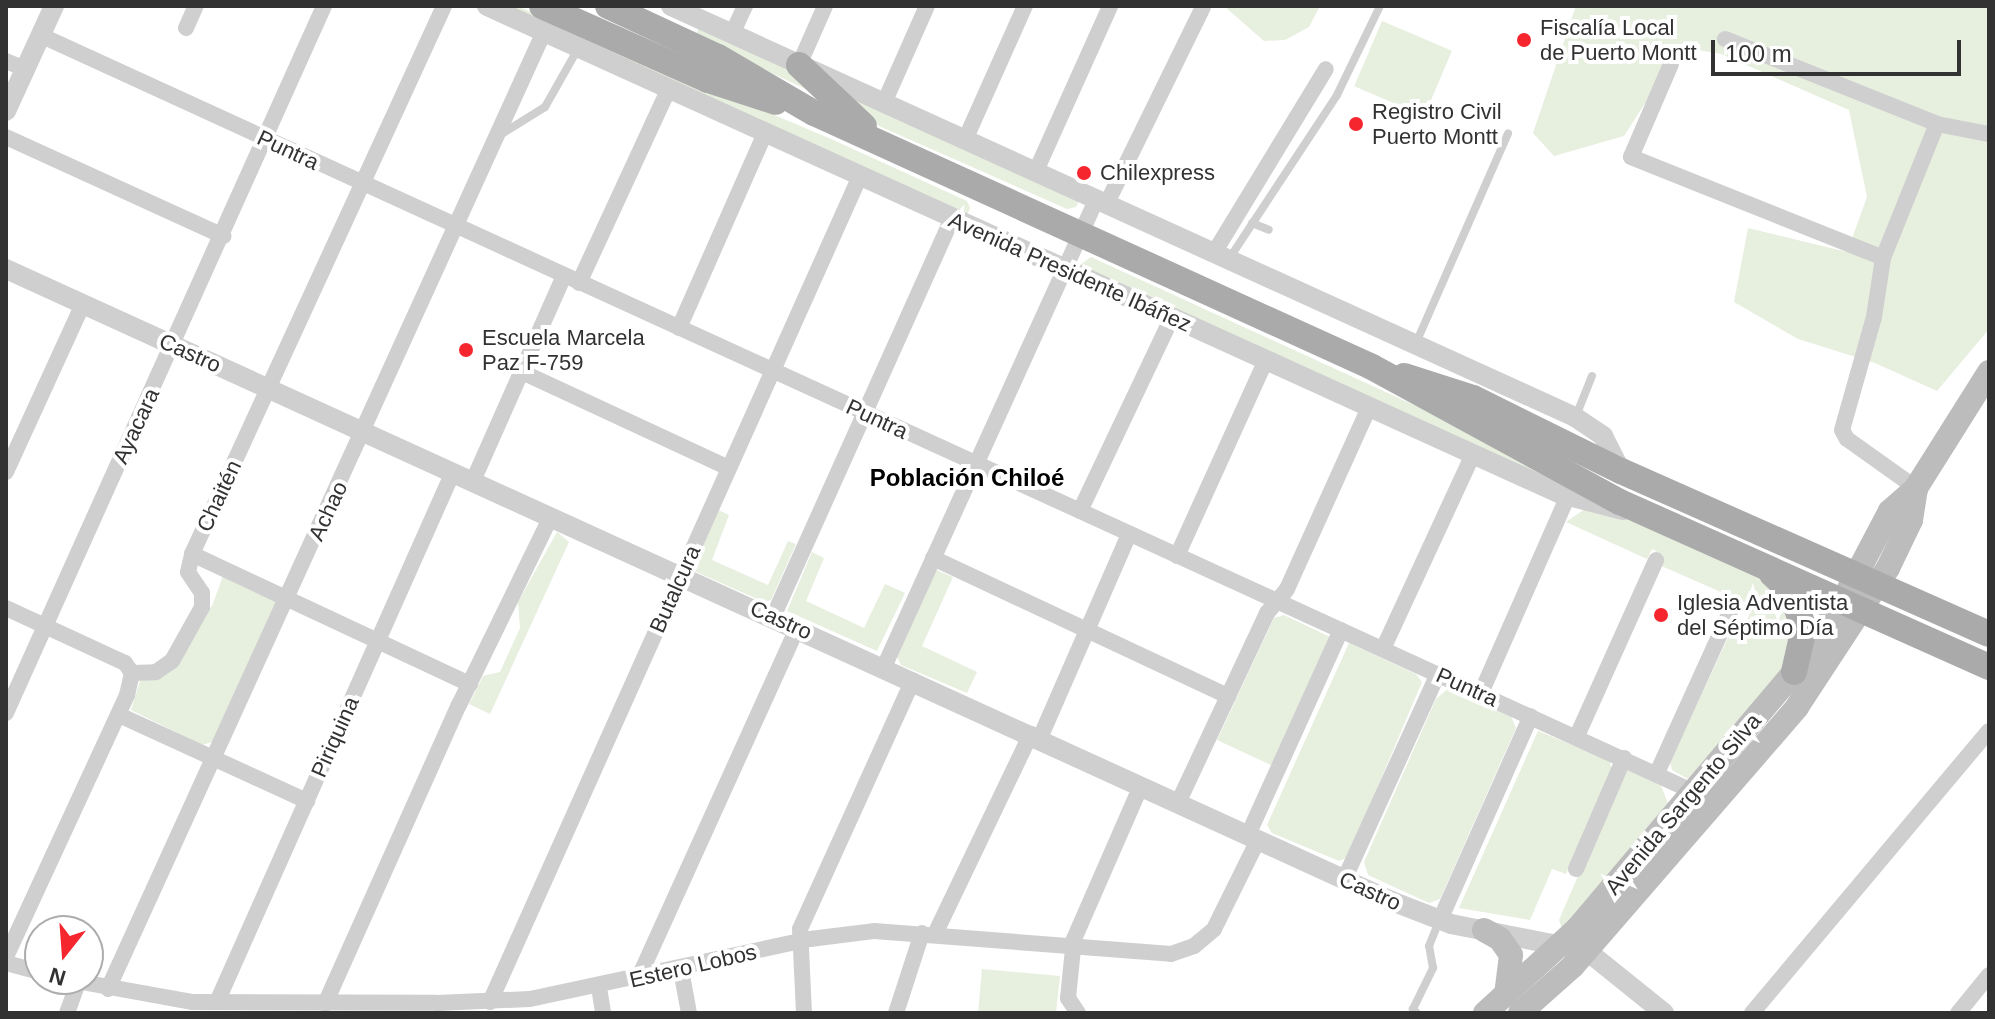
<!DOCTYPE html>
<meta charset="utf-8">
<style>
body{margin:0}
#map{position:relative;width:1995px;height:1019px;overflow:hidden;background:#fff;font-family:Arial,sans-serif}
div>[style]{position:absolute}
[style*='--x']{left:calc(var(--x)*1px);top:calc(var(--y)*1px);width:calc(var(--w)*1px);rotate:calc(var(--a)*1deg)}
.green>*{inset:0;background:#e7efdf;transform-origin:0 0}
.service>*{height:8px;margin:-4px;padding:0 4px;transform-origin:4px;border-radius:4px;background:#cfcfcf}
.minor>*{height:16px;margin:-8px;padding:0 8px;transform-origin:8px;border-radius:8px;background:#cfcfcf}
.tertiary>*{height:20px;margin:-10px;padding:0 10px;transform-origin:10px;border-radius:10px;background:#cfcfcf}
.secondary>*{height:24px;margin:-12px;padding:0 12px;transform-origin:12px;border-radius:12px;background:#bcbcbc}
.primary>*{height:26px;margin:-13px;padding:0 13px;transform-origin:13px;border-radius:13px;background:#aaa}
.dots>*{width:22px;height:22px;translate:-50% -50%;box-sizing:border-box;border:4px solid #fff;border-radius:50%}
span{translate:-50% -50%;white-space:nowrap;text-align:center;line-height:1.15;-webkit-text-stroke:8px #fff;paint-order:stroke}
.poi-label{font-size:22px;color:#323232}
.left{translate:0 -50%;text-align:left}
.street-label{font-size:22px;color:#323232}
.neighbourhood-label{font-size:24px;color:#000;font-weight:700}
.frame{position:absolute;inset:0;border:8px solid #323232;pointer-events:none}
.north{position:absolute;left:24px;top:915px;width:80px;height:80px;box-sizing:border-box;background:#fff;border:2px solid #adadad;border-radius:50%;rotate:197deg;font-size:22px;font-weight:700;line-height:32px;text-align:center;color:#323232}
.north::after{content:'';display:block;margin:auto;width:28px;height:36px;background:#f6262f;clip-path:polygon(50% 0,100% 100%,50% 72%,0 100%)}
.scale{position:absolute;left:1711px;top:40px;width:250px;height:36px;box-sizing:border-box;border:4px solid #323232;border-top:0;padding-left:10px;font-size:24px;line-height:28px;white-space:nowrap;color:#323232;-webkit-text-stroke:6px #fff;paint-order:stroke}
</style>
<div id="map">
<div class="green">
<i style="clip-path:polygon(501px 6px,517px 6px,831px 139px,967px 201px,970px 208px,966px 218px)"></i>
<i style="clip-path:polygon(1224px 6px,1320px 6px,1309px 27px,1285px 40px,1264px 41px)"></i>
<i style="clip-path:polygon(1576px 6px,1989px 6px,1989px 329px,1937px 391px,1875px 363px,1798px 339px,1734px 302px,1748px 228px,1847px 252px,1867px 197px,1849px 110px,1721px 54px,1681px 47px,1624px 136px,1554px 156px,1533px 133px)"></i>
<i style="left:1382px;top:21px;width:76px;height:71px;rotate:23deg"></i>
<i style="clip-path:polygon(699px 27px,782px 65px,812px 92px,695px 37px)"></i>
<i style="clip-path:polygon(826px 86px,1079px 201px,1076px 207px,1067px 209px,879px 126px)"></i>
<i style="clip-path:polygon(1091px 257px,1438px 416px,1574px 490px,1080px 265px)"></i>
<i style="clip-path:polygon(714px 508px,729px 515px,712px 560px,768px 585px,788px 541px,796px 544px,771px 600px,764px 602px,692px 570px)"></i>
<i style="clip-path:polygon(1585px 509px,1624px 518px,1760px 575px,1791px 610px,1791px 659px,1688px 779px,1672px 770px,1670px 762px,1734px 625px,1746px 623px,1753px 606px,1659px 565px,1663px 555px,1652px 549px,1647px 559px,1566px 522px)"></i>
<i style="clip-path:polygon(557px 532px,569px 542px,490px 714px,469px 704px,483px 676px,500px 672px,520px 628px,518px 602px)"></i>
<i style="clip-path:polygon(812px 552px,824px 558px,806px 601px,864px 628px,885px 584px,905px 593px,877px 651px,787px 611px)"></i>
<i style="clip-path:polygon(936px 570px,953px 577px,922px 646px,977px 672px,967px 693px,901px 665px,897px 657px)"></i>
<i style="clip-path:polygon(223px 576px,275px 600px,276px 607px,212px 742px,202px 745px,131px 710px,140px 681px,157px 677px,212px 606px)"></i>
<i style="clip-path:polygon(1284px 615px,1330px 637px,1273px 766px,1217px 740px,1274px 618px)"></i>
<i style="clip-path:polygon(1349px 643px,1416px 674px,1422px 682px,1348px 857px,1339px 861px,1272px 833px,1267px 825px)"></i>
<i style="clip-path:polygon(1449px 688px,1511px 716px,1516px 728px,1440px 899px,1429px 903px,1368px 875px,1364px 862px,1436px 699px)"></i>
<i style="clip-path:polygon(1538px 731px,1609px 760px,1612px 770px,1566px 874px,1552px 869px,1530px 920px,1459px 908px)"></i>
<i style="clip-path:polygon(1629px 770px,1660px 783px,1669px 806px,1562px 929px,1559px 920px,1623px 772px)"></i>
<i style="clip-path:polygon(982px 969px,1060px 976px,1056px 1013px,978px 1013px)"></i>
</div>
<div class="service">
<i style="--x:500;--y:135;--w:53;--a:-31.9"></i>
<i style="--x:545;--y:107;--w:69;--a:-60.5"></i>
<i style="--x:1252;--y:223;--w:18;--a:22"></i>
<i style="--x:1229;--y:259;--w:196;--a:-56.6"></i>
<i style="--x:1337;--y:95;--w:99;--a:-64.2"></i>
<i style="--x:1416;--y:343;--w:229;--a:-66.3"></i>
<i style="--x:1576;--y:416;--w:43;--a:-68.2"></i>
<i style="--x:1417;--y:1013;--w:6;--a:-135"></i>
<i style="--x:1413;--y:1009;--w:46;--a:-64"></i>
<i style="--x:1433;--y:968;--w:22;--a:-100"></i>
<i style="--x:1429;--y:946;--w:27;--a:-68"></i>
</div>
<div class="minor">
<i style="--x:186;--y:28;--w:24;--a:-66"></i>
<i style="--x:732;--y:34;--w:31;--a:-65"></i>
<i style="--x:40;--y:35;--w:1827;--a:24.59"></i>
<i style="--x:1725;--y:39;--w:228;--a:21.8"></i>
<i style="--x:1937;--y:124;--w:53;--a:10.9"></i>
<i style="--x:6;--y:61;--w:21;--a:23"></i>
<i style="--x:1671;--y:64;--w:101;--a:113.3"></i>
<i style="--x:1631;--y:157;--w:271;--a:21.8"></i>
<i style="--x:799;--y:65;--w:64;--a:-66.2"></i>
<i style="--x:884;--y:103;--w:106;--a:-66.1"></i>
<i style="--x:6;--y:137;--w:239;--a:24.5"></i>
<i style="--x:965;--y:140;--w:147;--a:-65.9"></i>
<i style="--x:1036;--y:171;--w:181;--a:-65.8"></i>
<i style="--x:1107;--y:203;--w:218;--a:-63.9"></i>
<i style="--x:1214;--y:253;--w:215;--a:-58.7"></i>
<i style="--x:579;--y:283;--w:215;--a:-65.2"></i>
<i style="--x:679;--y:328;--w:213;--a:-66.2"></i>
<i style="--x:522;--y:372;--w:228;--a:24.9"></i>
<i style="--x:6;--y:472;--w:185;--a:-65.4"></i>
<i style="--x:473;--y:481;--w:224;--a:-66.1"></i>
<i style="--x:1916;--y:488;--w:85;--a:-144.6"></i>
<i style="--x:1847;--y:439;--w:10;--a:-119"></i>
<i style="--x:1842;--y:430;--w:117;--a:-74.2"></i>
<i style="--x:1874;--y:317;--w:60;--a:-81.3"></i>
<i style="--x:1883;--y:258;--w:144;--a:-68.1"></i>
<i style="--x:1080;--y:511;--w:215;--a:-64.6"></i>
<i style="--x:192;--y:554;--w:307;--a:25.1"></i>
<i style="--x:1177;--y:556;--w:215;--a:-65.6"></i>
<i style="--x:933;--y:558;--w:326;--a:25.1"></i>
<i style="--x:6;--y:608;--w:131;--a:24.8"></i>
<i style="--x:125;--y:663;--w:12;--a:55"></i>
<i style="--x:773;--y:617;--w:436;--a:-65.8"></i>
<i style="--x:1383;--y:649;--w:215;--a:-65.2"></i>
<i style="--x:884;--y:667;--w:515;--a:-65.57"></i>
<i style="--x:132;--y:673;--w:24;--a:-2"></i>
<i style="--x:156;--y:672;--w:19;--a:-35"></i>
<i style="--x:172;--y:661;--w:62;--a:-60.9"></i>
<i style="--x:202;--y:607;--w:14;--a:-90"></i>
<i style="--x:202;--y:593;--w:25;--a:-124"></i>
<i style="--x:188;--y:572;--w:18;--a:-77"></i>
<i style="--x:192;--y:554;--w:603;--a:-65.3"></i>
<i style="--x:1481;--y:693;--w:215;--a:-66.2"></i>
<i style="--x:6;--y:713;--w:775;--a:-65.78"></i>
<i style="--x:119;--y:715;--w:207;--a:24.6"></i>
<i style="--x:1577;--y:736;--w:193;--a:-65.8"></i>
<i style="--x:1040;--y:738;--w:223;--a:-66.4"></i>
<i style="--x:1657;--y:773;--w:179;--a:-65.6"></i>
<i style="--x:1178;--y:803;--w:210;--a:-64.9"></i>
<i style="--x:1267;--y:613;--w:31;--a:-50"></i>
<i style="--x:1287;--y:589;--w:200;--a:-65.7"></i>
<i style="--x:1248;--y:835;--w:225;--a:-65.6"></i>
<i style="--x:1576;--y:869;--w:121;--a:-66.6"></i>
<i style="--x:1344;--y:880;--w:226;--a:-65.5"></i>
<i style="--x:1440;--y:920;--w:223;--a:-66"></i>
<i style="--x:935;--y:934;--w:222;--a:-64.4"></i>
<i style="--x:6;--y:957;--w:289;--a:-65.2"></i>
<i style="--x:127;--y:695;--w:23;--a:-77"></i>
<i style="--x:6;--y:963;--w:35;--a:15"></i>
<i style="--x:681;--y:970;--w:44;--a:79.5"></i>
<i style="--x:65;--y:979;--w:130;--a:10.2"></i>
<i style="--x:193;--y:1002;--w:244;--a:0.2"></i>
<i style="--x:437;--y:1003;--w:93;--a:-2.5"></i>
<i style="--x:530;--y:999;--w:286;--a:-12.1"></i>
<i style="--x:810;--y:939;--w:64;--a:-7.1"></i>
<i style="--x:874;--y:931;--w:298;--a:4.4"></i>
<i style="--x:1171;--y:954;--w:24;--a:-19"></i>
<i style="--x:1194;--y:946;--w:26;--a:-40"></i>
<i style="--x:1214;--y:929;--w:99;--a:-63.7"></i>
<i style="--x:638;--y:979;--w:385;--a:-65.6"></i>
<i style="--x:599;--y:987;--w:26;--a:81"></i>
<i style="--x:108;--y:989;--w:1052;--a:-65.51"></i>
<i style="--x:217;--y:1002;--w:580;--a:-66"></i>
<i style="--x:490;--y:1002;--w:905;--a:-65.87"></i>
<i style="--x:325;--y:1004;--w:328;--a:-65.9"></i>
<i style="--x:459;--y:705;--w:210;--a:-64"></i>
<i style="--x:67;--y:1013;--w:33;--a:-70"></i>
<i style="--x:804;--y:1013;--w:84;--a:-92.7"></i>
<i style="--x:800;--y:929;--w:273;--a:-65.6"></i>
<i style="--x:896;--y:1013;--w:84;--a:-72"></i>
<i style="--x:1078;--y:1013;--w:18;--a:-124"></i>
<i style="--x:1068;--y:998;--w:59;--a:-84.2"></i>
<i style="--x:1074;--y:939;--w:167;--a:-66.4"></i>
<i style="--x:1752;--y:1013;--w:368;--a:-50"></i>
<i style="--x:1958;--y:1013;--w:49;--a:-50.8"></i>
</div>
<div class="tertiary">
<i style="--x:487;--y:6;--w:1180;--a:24.44"></i>
<i style="--x:1561;--y:494;--w:64;--a:14.5"></i>
<i style="--x:671;--y:6;--w:993;--a:24.45"></i>
<i style="--x:1575;--y:417;--w:34;--a:34"></i>
<i style="--x:1603;--y:436;--w:39;--a:63"></i>
<i style="--x:6;--y:111;--w:115;--a:-65.4"></i>
<i style="--x:6;--y:269;--w:1526;--a:24.52"></i>
<i style="--x:1394;--y:902;--w:61;--a:21.1"></i>
<i style="--x:1451;--y:924;--w:139;--a:11.2"></i>
<i style="--x:1587;--y:951;--w:99;--a:38.8"></i>
</div>
<div class="secondary">
<i style="--x:1484;--y:930;--w:18;--a:29"></i>
<i style="--x:1500;--y:939;--w:19;--a:55"></i>
<i style="--x:1511;--y:955;--w:40;--a:97.1"></i>
<i style="--x:1485;--y:1013;--w:125;--a:-42.4"></i>
<i style="--x:1577;--y:929;--w:336;--a:-49.8"></i>
<i style="--x:1794;--y:672;--w:85;--a:-55.6"></i>
<i style="--x:1842;--y:602;--w:103;--a:-62.2"></i>
<i style="--x:1890;--y:511;--w:35;--a:-41"></i>
<i style="--x:1916;--y:488;--w:137;--a:-57.8"></i>
<i style="--x:1520;--y:1013;--w:71;--a:-41.6"></i>
<i style="--x:1573;--y:966;--w:342;--a:-49.1"></i>
<i style="--x:1797;--y:707;--w:166;--a:-56.8"></i>
<i style="--x:1888;--y:568;--w:53;--a:-64.4"></i>
<i style="--x:1911;--y:520;--w:32;--a:-81"></i>
</div>
<div class="primary">
<i style="--x:542;--y:6;--w:182;--a:24"></i>
<i style="--x:708;--y:80;--w:71;--a:17.9"></i>
<i style="--x:608;--y:6;--w:121;--a:24.9"></i>
<i style="--x:718;--y:57;--w:111;--a:30.3"></i>
<i style="--x:814;--y:113;--w:613;--a:24.47"></i>
<i style="--x:1372;--y:367;--w:282;--a:28.6"></i>
<i style="--x:1620;--y:502;--w:404;--a:24.1"></i>
<i style="--x:799;--y:65;--w:89;--a:43.2"></i>
<i style="--x:1404;--y:376;--w:72;--a:17.7"></i>
<i style="--x:1473;--y:398;--w:165;--a:26.3"></i>
<i style="--x:1621;--y:471;--w:402;--a:23.9"></i>
<i style="--x:1772;--y:574;--w:25;--a:43"></i>
<i style="--x:1790;--y:591;--w:40;--a:69"></i>
<i style="--x:1804;--y:628;--w:45;--a:102.8"></i>
</div>
<div class="dots">
<i style="left:1524px;top:40px;background:#f6262f"></i>
<i style="left:1356px;top:124px;background:#f6262f"></i>
<i style="left:1084px;top:173px;background:#f6262f"></i>
<i style="left:466px;top:350px;background:#f6262f"></i>
<i style="left:1661px;top:615px;background:#f6262f"></i>
</div>
<div class="poi-label">
<span class="left" style="left:1540px;top:40px">Fiscalía Local<br>de Puerto Montt</span>
<span class="left" style="left:1372px;top:124px">Registro Civil<br>Puerto Montt</span>
<span class="left" style="left:1100px;top:173px">Chilexpress</span>
<span class="left" style="left:482px;top:350px">Escuela Marcela<br>Paz F-759</span>
<span class="left" style="left:1677px;top:615px">Iglesia Adventista<br>del Séptimo Día</span>
</div>
<div class="street-label">
<span style="left:288px;top:150px;rotate:25deg">Puntra</span>
<span style="left:1070px;top:272px;rotate:24deg">Avenida Presidente Ibáñez</span>
<span style="left:190px;top:353px;rotate:24deg">Castro</span>
<span style="left:877px;top:419px;rotate:25deg">Puntra</span>
<span style="left:136px;top:426px;rotate:-65deg">Ayacara</span>
<span style="left:219px;top:496px;rotate:-65deg">Chaitén</span>
<span style="left:328px;top:511px;rotate:-65deg">Achao</span>
<span style="left:675px;top:589px;rotate:-66deg">Butalcura</span>
<span style="left:781px;top:620px;rotate:24deg">Castro</span>
<span style="left:1467px;top:687px;rotate:24deg">Puntra</span>
<span style="left:335px;top:737px;rotate:-66deg">Piriquina</span>
<span style="left:1683px;top:804px;rotate:-50deg">Avenida Sargento Silva</span>
<span style="left:1370px;top:891px;rotate:24deg">Castro</span>
<span style="left:693px;top:966px;rotate:-13deg">Estero Lobos</span>
</div>
<div class="neighbourhood-label">
<span style="left:967px;top:478px">Población Chiloé</span>
</div>
<div class="frame"></div>
<div class="north">N</div>
<div class="scale">100 m</div>
</div>
